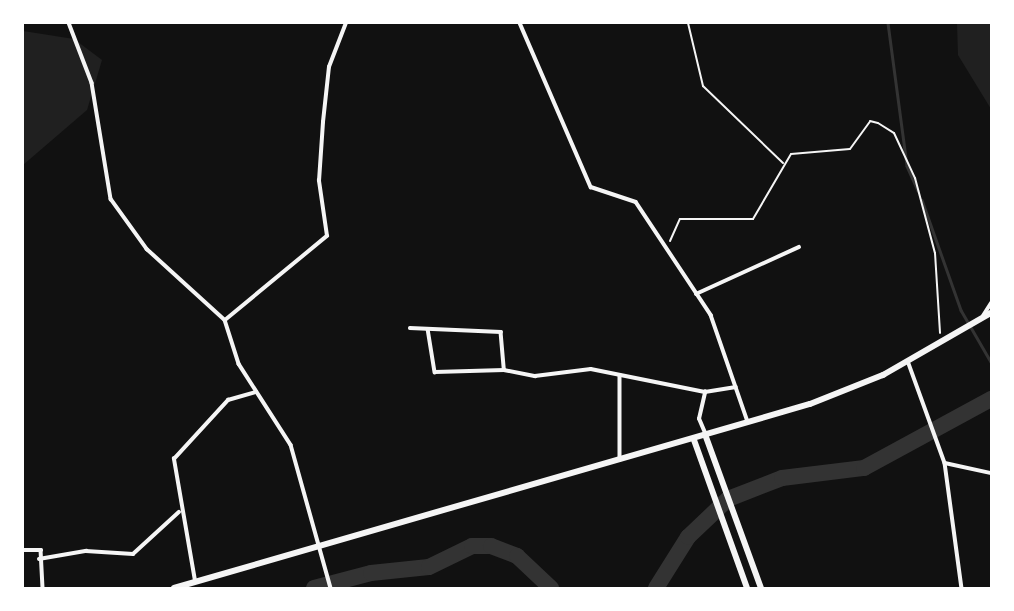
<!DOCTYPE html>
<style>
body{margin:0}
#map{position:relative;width:1014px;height:611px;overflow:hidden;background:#111;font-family:"Exo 2",sans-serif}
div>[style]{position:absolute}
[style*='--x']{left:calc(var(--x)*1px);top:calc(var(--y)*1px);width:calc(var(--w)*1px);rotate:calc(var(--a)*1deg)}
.green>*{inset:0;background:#202020}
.stream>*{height:2.5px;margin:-1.25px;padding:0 1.25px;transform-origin:1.25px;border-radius:1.25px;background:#333}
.river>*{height:16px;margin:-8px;padding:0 8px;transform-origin:8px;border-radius:8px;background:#333}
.path>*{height:2px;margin:-1px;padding:0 1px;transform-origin:1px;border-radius:1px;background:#f5f5f5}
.minor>*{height:3.5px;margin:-1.75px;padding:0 1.75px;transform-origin:1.75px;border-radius:1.75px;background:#f5f5f5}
.primary>*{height:6px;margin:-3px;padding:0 3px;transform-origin:3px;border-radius:3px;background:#f5f5f5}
span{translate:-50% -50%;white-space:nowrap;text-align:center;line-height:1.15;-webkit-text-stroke:7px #fff;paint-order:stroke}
.frame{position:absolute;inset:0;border:24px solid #fff;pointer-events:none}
</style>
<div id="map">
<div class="green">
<i style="clip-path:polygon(957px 23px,991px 23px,991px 109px,958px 55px)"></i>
<i style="clip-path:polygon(23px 31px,74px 39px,102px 60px,87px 110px,23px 165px)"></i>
</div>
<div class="stream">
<i style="--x:888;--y:23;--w:144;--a:82.4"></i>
<i style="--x:907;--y:166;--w:27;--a:66"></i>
<i style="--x:922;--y:200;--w:117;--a:70.5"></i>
<i style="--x:961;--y:310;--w:60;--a:60"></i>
</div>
<div class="river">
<i style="--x:314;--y:588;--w:59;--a:-14.7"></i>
<i style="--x:371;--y:573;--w:58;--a:-5.9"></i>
<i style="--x:429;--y:567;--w:48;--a:-26"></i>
<i style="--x:472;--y:546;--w:19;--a:0"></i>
<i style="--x:491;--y:546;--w:28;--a:21"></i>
<i style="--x:517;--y:556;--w:47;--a:43.3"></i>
<i style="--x:656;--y:588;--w:60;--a:-57.9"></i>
<i style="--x:688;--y:537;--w:55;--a:-43.5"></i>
<i style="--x:728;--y:499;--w:58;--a:-21.3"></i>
<i style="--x:782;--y:478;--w:83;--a:-7"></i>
<i style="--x:864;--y:468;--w:145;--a:-28.5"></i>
</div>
<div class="path">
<i style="--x:688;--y:23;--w:65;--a:76.6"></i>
<i style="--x:703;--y:86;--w:111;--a:43.9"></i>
<i style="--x:670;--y:241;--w:24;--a:-66"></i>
<i style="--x:680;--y:219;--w:73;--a:0"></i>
<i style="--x:753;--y:219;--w:75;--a:-59.7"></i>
<i style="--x:791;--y:154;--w:59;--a:-4.8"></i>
<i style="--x:850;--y:149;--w:34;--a:-54"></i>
<i style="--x:870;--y:121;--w:8;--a:14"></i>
<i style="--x:878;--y:123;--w:19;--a:32"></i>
<i style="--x:894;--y:133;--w:50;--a:65"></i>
<i style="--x:915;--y:178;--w:78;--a:75.1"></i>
<i style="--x:935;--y:253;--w:80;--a:86.4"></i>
</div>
<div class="minor">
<i style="--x:69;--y:23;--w:64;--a:69"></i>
<i style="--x:92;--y:83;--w:118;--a:80.7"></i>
<i style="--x:111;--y:199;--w:62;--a:54.2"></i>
<i style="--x:147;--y:249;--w:105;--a:42.3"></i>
<i style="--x:225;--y:320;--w:46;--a:72.3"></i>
<i style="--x:239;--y:364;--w:96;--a:57.3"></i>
<i style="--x:291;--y:445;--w:148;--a:74.4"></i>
<i style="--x:520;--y:23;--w:179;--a:66.6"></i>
<i style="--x:591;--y:187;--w:47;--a:18.4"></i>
<i style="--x:636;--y:202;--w:136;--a:56.4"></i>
<i style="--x:711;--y:315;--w:113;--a:70.9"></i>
<i style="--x:696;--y:294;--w:113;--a:-24.5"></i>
<i style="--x:983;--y:316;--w:15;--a:-58"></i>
<i style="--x:225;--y:320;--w:132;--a:-39.5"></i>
<i style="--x:327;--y:236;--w:56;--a:-98.3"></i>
<i style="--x:319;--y:181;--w:59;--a:-86.1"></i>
<i style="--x:323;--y:122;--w:55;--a:-83.8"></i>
<i style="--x:329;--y:67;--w:47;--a:-68.9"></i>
<i style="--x:410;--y:328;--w:91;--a:2.5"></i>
<i style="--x:501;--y:332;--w:38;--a:85"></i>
<i style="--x:428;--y:329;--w:44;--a:80.8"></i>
<i style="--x:435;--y:372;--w:69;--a:-1.7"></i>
<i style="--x:504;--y:370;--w:32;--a:11"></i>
<i style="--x:535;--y:376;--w:56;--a:-7.1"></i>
<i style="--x:591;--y:369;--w:116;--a:11.4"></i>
<i style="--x:705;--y:392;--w:31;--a:-9"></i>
<i style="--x:908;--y:361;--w:109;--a:70.1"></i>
<i style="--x:945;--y:463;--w:126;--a:82.3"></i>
<i style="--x:620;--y:375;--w:85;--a:90"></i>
<i style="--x:705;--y:433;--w:15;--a:-113"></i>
<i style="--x:699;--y:419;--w:28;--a:-77"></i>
<i style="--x:945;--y:463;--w:47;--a:12.3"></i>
<i style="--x:23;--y:550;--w:18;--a:0"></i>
<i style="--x:41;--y:550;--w:38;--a:87"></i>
<i style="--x:39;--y:559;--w:48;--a:-9.7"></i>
<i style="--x:86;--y:551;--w:47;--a:3.7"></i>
<i style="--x:133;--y:554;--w:62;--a:-42.4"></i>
<i style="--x:195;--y:581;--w:124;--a:-99.8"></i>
<i style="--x:174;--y:459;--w:80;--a:-47.5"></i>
<i style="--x:228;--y:400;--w:29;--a:-16"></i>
</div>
<div class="primary">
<i style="--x:706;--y:437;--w:161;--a:70"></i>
<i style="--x:694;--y:440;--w:157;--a:70.3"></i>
<i style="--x:174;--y:588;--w:662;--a:-16.14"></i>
<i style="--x:810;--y:404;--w:79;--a:-21.7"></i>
<i style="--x:883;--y:375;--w:125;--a:-29.9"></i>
</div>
<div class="frame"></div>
</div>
